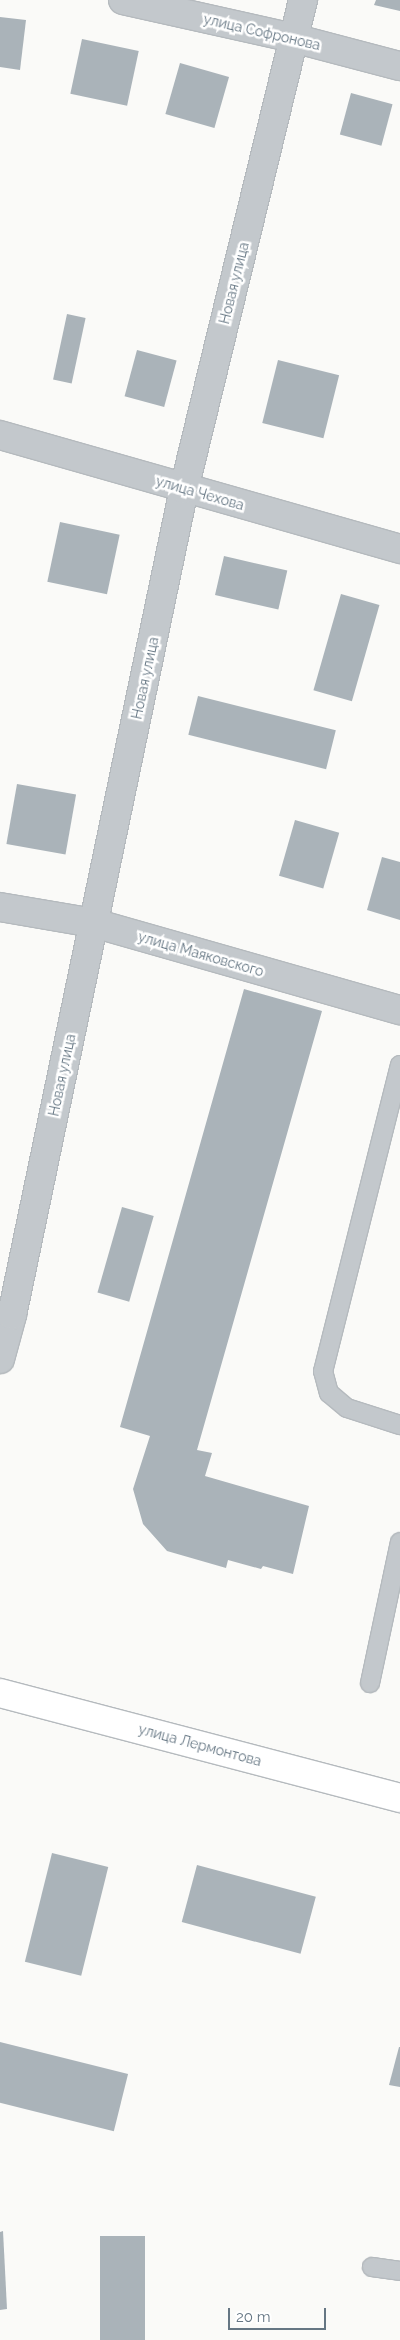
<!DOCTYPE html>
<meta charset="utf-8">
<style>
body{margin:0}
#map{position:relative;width:400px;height:2340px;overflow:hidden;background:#fafaf8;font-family:Raleway,sans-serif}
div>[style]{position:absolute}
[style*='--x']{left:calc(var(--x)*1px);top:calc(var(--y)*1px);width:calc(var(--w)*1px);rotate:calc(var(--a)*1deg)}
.building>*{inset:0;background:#aab3b9;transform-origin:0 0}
.roads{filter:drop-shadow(1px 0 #b5babe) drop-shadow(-1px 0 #b5babe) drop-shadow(0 1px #b5babe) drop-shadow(0 -1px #b5babe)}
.service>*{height:18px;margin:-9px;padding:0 9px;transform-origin:9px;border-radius:9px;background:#c3c8cc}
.minor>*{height:28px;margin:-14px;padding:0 14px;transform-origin:14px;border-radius:14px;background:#c3c8cc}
.primary>*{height:28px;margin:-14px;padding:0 14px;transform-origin:14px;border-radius:14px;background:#fff}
span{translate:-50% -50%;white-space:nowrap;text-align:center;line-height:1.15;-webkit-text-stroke:5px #fff;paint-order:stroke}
.street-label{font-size:14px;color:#657683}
.scale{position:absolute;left:228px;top:2308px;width:98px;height:22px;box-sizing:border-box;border:2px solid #657683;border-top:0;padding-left:6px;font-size:15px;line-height:18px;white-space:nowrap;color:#657683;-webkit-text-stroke:4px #fff;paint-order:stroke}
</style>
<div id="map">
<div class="building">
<i style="clip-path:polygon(376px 0,400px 0,400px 11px,374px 5px)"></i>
<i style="clip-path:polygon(0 17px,26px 20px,20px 70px,0 67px)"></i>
<i style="left:82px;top:39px;width:58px;height:56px;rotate:12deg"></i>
<i style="left:180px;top:63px;width:51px;height:53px;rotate:16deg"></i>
<i style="left:351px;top:93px;width:43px;height:43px;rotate:15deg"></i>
<i style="left:67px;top:314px;width:19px;height:67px;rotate:12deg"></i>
<i style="left:137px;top:350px;width:41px;height:48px;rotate:15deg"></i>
<i style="left:278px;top:360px;width:63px;height:65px;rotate:14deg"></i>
<i style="left:60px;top:522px;width:61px;height:61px;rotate:12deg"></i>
<i style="left:224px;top:556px;width:65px;height:40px;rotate:13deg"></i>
<i style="left:341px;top:594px;width:40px;height:100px;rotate:16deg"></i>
<i style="left:198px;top:696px;width:142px;height:40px;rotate:14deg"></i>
<i style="left:17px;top:784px;width:60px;height:61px;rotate:10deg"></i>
<i style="left:295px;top:820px;width:46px;height:58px;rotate:16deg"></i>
<i style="clip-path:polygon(382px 857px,400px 862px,400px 920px,367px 910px)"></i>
<i style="clip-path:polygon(244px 989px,322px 1011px,197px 1450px,212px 1453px,205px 1476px,309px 1506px,293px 1574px,263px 1566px,261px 1569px,228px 1560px,226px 1568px,167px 1551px,143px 1524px,133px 1489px,150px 1436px,120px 1427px)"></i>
<i style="left:122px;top:1207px;width:33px;height:89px;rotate:16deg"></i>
<i style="left:52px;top:1853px;width:58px;height:112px;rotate:14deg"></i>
<i style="left:197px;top:1865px;width:123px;height:59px;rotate:15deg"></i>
<i style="left:0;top:2042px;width:132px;height:59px;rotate:14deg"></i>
<i style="clip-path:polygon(399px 2047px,400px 2047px,400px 2087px,389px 2085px)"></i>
<i style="clip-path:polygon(3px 2231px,7px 2309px,0 2310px,0 2232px)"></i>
<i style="left:100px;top:2236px;width:45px;height:104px"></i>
</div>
<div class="roads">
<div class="service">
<i style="--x:400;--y:1065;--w:316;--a:104.1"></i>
<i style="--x:323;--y:1371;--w:23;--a:75"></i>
<i style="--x:329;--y:1393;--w:23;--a:40"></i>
<i style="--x:347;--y:1408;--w:56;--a:17.8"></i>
<i style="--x:370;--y:1683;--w:144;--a:-78"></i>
<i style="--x:372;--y:2267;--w:28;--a:8"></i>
</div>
<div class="minor">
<i style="--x:123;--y:0;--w:174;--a:12.6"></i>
<i style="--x:293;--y:38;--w:111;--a:14.7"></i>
<i style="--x:0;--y:435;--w:416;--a:15.9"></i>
<i style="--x:0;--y:907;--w:95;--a:9.7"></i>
<i style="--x:94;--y:923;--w:318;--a:15.9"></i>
<i style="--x:0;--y:1359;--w:46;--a:-74.7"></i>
<i style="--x:12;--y:1315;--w:844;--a:-78.24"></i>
<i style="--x:184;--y:489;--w:503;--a:-76.32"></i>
</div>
<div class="primary">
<i style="--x:0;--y:1693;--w:414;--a:14.7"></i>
</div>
</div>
<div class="street-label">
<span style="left:262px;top:32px;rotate:13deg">улица Софронова</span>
<span style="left:234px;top:283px;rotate:-76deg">Новая улица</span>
<span style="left:200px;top:493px;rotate:16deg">улица Чехова</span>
<span style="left:145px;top:678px;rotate:-78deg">Новая улица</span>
<span style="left:201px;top:954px;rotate:16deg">улица Маяковского</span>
<span style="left:62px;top:1075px;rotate:-78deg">Новая улица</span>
<span style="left:200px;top:1745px;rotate:15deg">улица Лермонтова</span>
</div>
<div class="scale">20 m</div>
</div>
